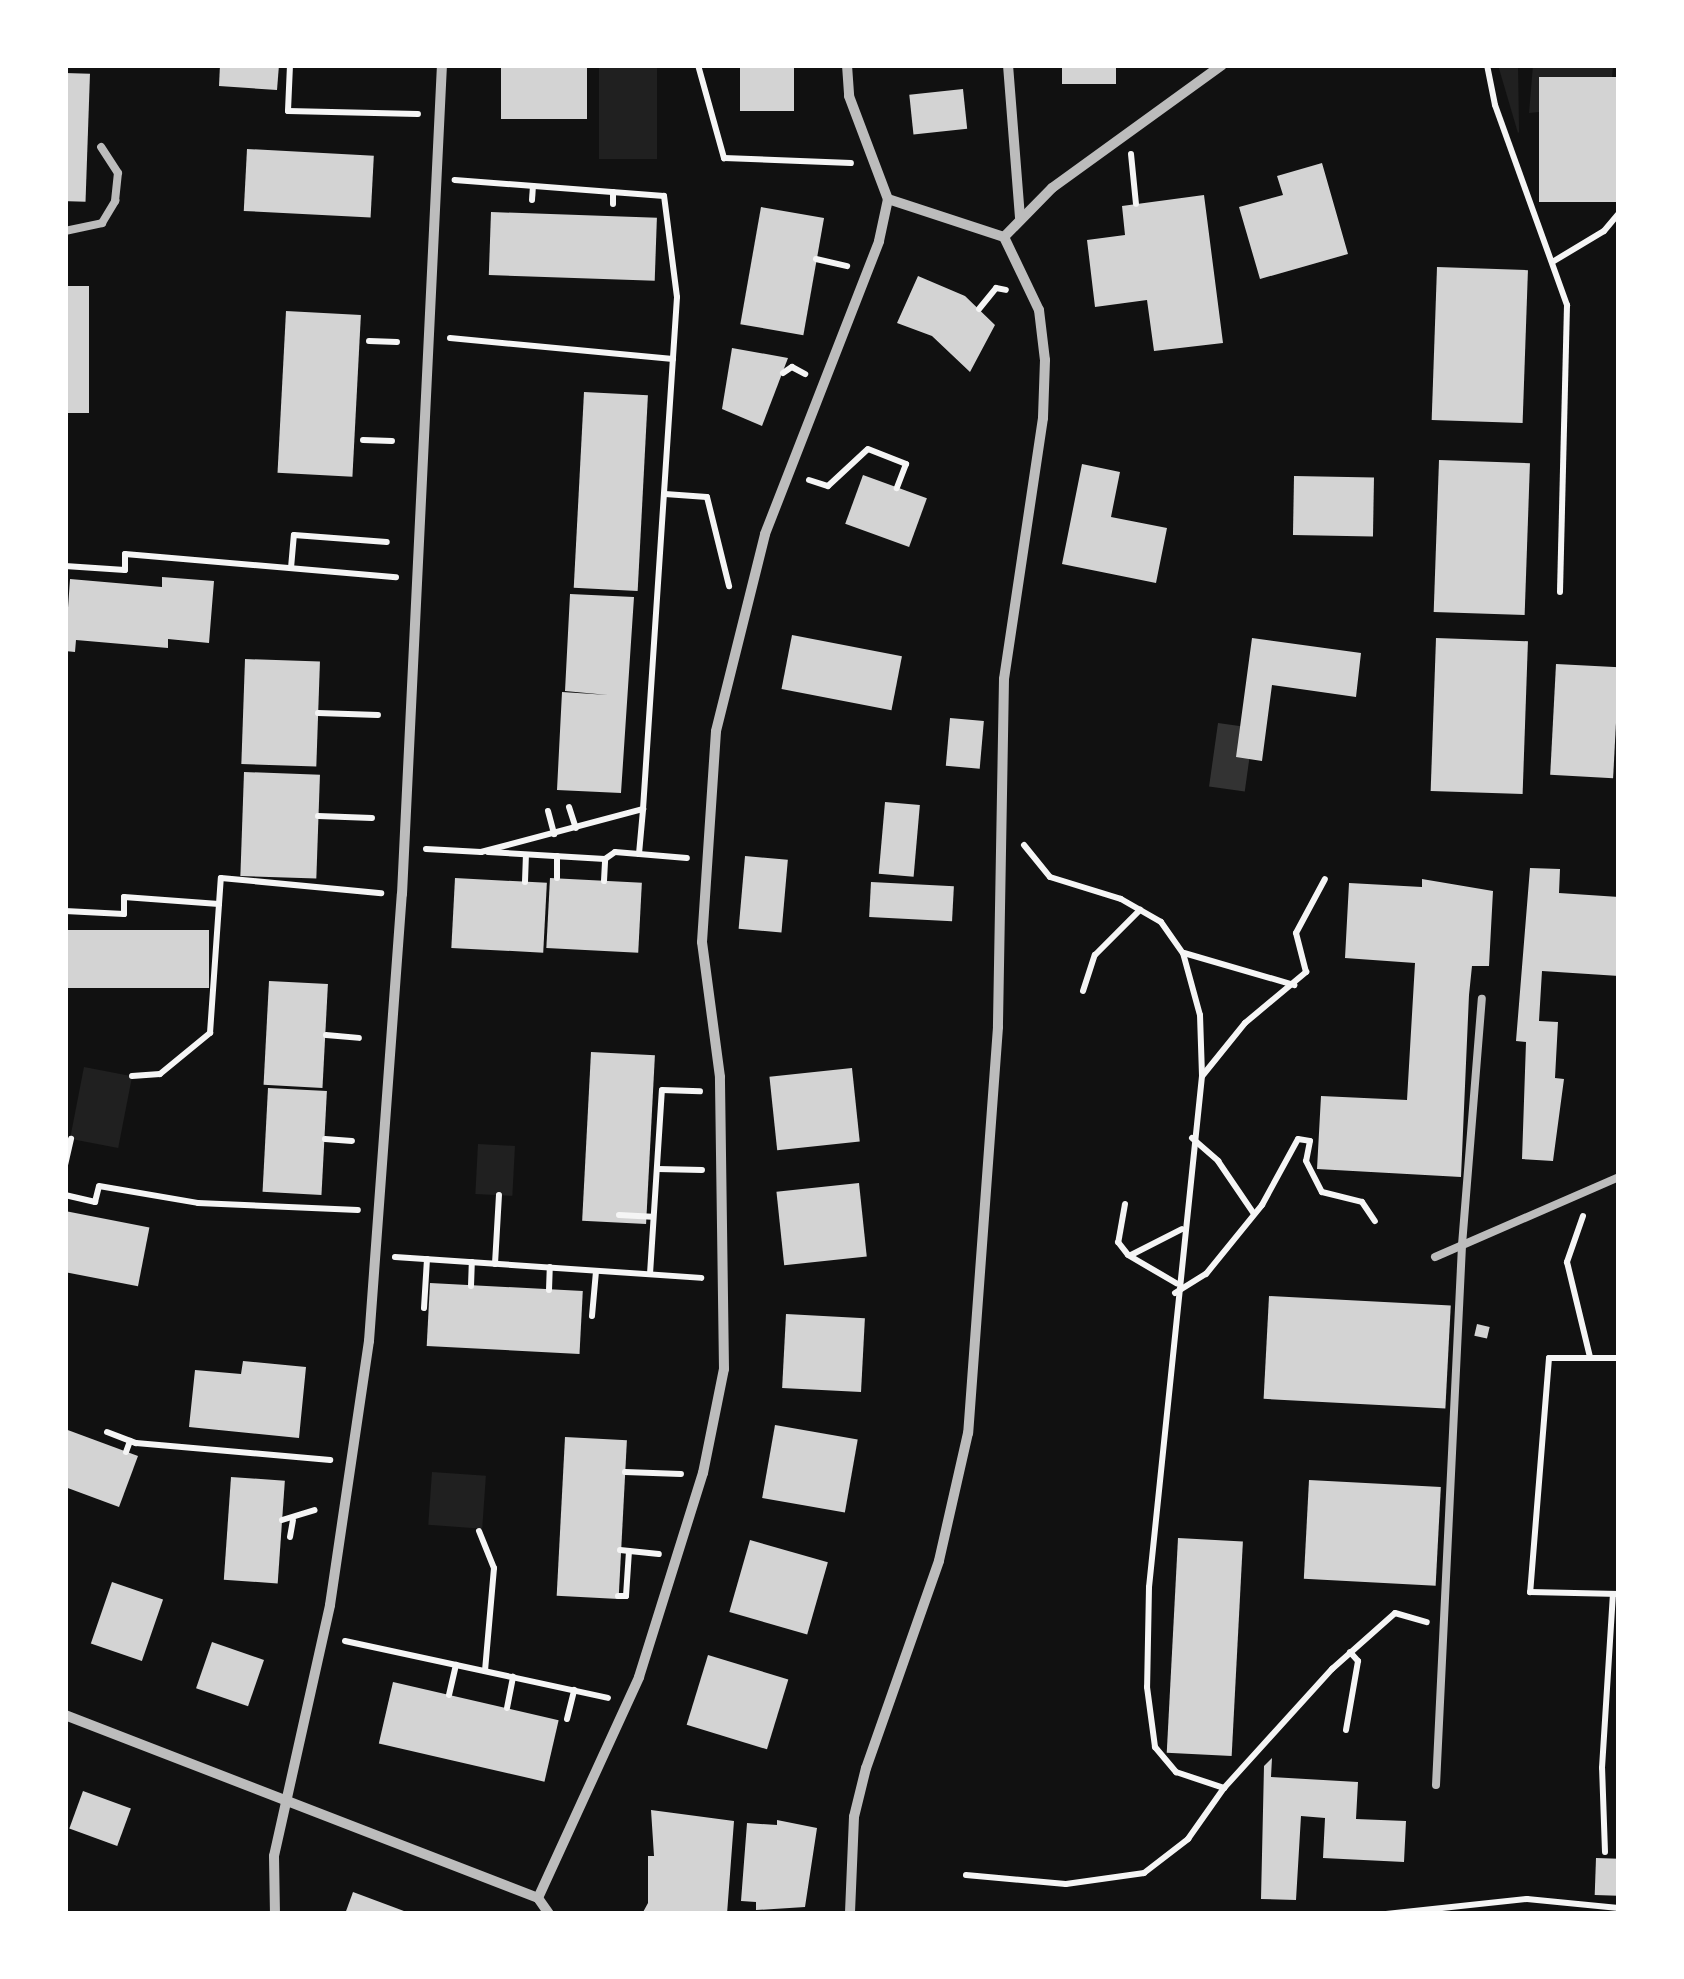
<!DOCTYPE html>
<style>
body{margin:0}
#map{position:relative;width:1684px;height:1979px;overflow:hidden;background:#111;font-family:Cabin,sans-serif}
div>[style]{position:absolute}
[style*='--x']{left:calc(var(--x)*1px);top:calc(var(--y)*1px);width:calc(var(--w)*1px);rotate:calc(var(--a)*1deg)}
.green>*{inset:0;background:#202020;transform-origin:0 0}
.water>*{inset:0;background:#333;transform-origin:0 0}
.building>*{inset:0;background:#d3d3d3;transform-origin:0 0}
.path>*{height:6px;margin:-3px;padding:0 3px;transform-origin:3px;border-radius:3px;background:#f5f5f5}
.service>*{height:8px;margin:-4px;padding:0 4px;transform-origin:4px;border-radius:4px;background:#bcbcbc}
.minor>*{height:10px;margin:-5px;padding:0 5px;transform-origin:5px;border-radius:5px;background:#bcbcbc}
span{translate:-50% -50%;white-space:nowrap;text-align:center;line-height:1.15;-webkit-text-stroke:9px #fff;paint-order:stroke}
.frame{position:absolute;inset:0;border:68px solid #fff;pointer-events:none}
</style>
<div id="map">
<div class="green">
<i style="left:599px;top:65px;width:58px;height:94px"></i>
<i style="clip-path:polygon(1498px 65px,1518px 65px,1519px 132px,1518px 133px)"></i>
<i style="clip-path:polygon(1533px 65px,1619px 65px,1619px 67px,1613px 67px,1612px 77px,1539px 77px,1539px 112px,1529px 113px)"></i>
<i style="left:84px;top:1067px;width:49px;height:73px;rotate:11deg"></i>
<i style="left:478px;top:1144px;width:37px;height:50px;rotate:3deg"></i>
<i style="left:432px;top:1472px;width:54px;height:53px;rotate:4deg"></i>
</div>
<div class="water">
<i style="left:1218px;top:723px;width:36px;height:64px;rotate:8deg"></i>
</div>
<div class="building">
<i style="clip-path:polygon(220px 65px,279px 65px,277px 90px,219px 86px)"></i>
<i style="left:501px;top:65px;width:86px;height:54px"></i>
<i style="left:740px;top:65px;width:54px;height:46px"></i>
<i style="left:1062px;top:65px;width:54px;height:19px"></i>
<i style="left:65px;top:73px;width:25px;height:128px;rotate:2deg"></i>
<i style="left:1539px;top:77px;width:78px;height:125px"></i>
<i style="left:963px;top:89px;width:40px;height:54px;rotate:84deg"></i>
<i style="left:247px;top:149px;width:127px;height:62px;rotate:3deg"></i>
<i style="clip-path:polygon(1322px 163px,1348px 254px,1260px 279px,1239px 207px,1283px 195px,1277px 176px)"></i>
<i style="clip-path:polygon(1204px 195px,1223px 343px,1154px 351px,1147px 300px,1095px 307px,1087px 240px,1125px 235px,1122px 206px)"></i>
<i style="left:761px;top:207px;width:64px;height:119px;rotate:10deg"></i>
<i style="left:491px;top:212px;width:166px;height:63px;rotate:2deg"></i>
<i style="left:1437px;top:267px;width:91px;height:153px;rotate:2deg"></i>
<i style="clip-path:polygon(918px 276px,965px 296px,995px 325px,970px 372px,932px 336px,897px 323px)"></i>
<i style="left:65px;top:286px;width:24px;height:127px"></i>
<i style="left:286px;top:311px;width:75px;height:162px;rotate:3deg"></i>
<i style="clip-path:polygon(732px 348px,788px 358px,762px 426px,722px 409px)"></i>
<i style="left:584px;top:392px;width:64px;height:196px;rotate:3deg"></i>
<i style="left:1439px;top:460px;width:91px;height:152px;rotate:2deg"></i>
<i style="clip-path:polygon(1082px 464px,1120px 472px,1111px 517px,1167px 528px,1156px 583px,1062px 564px)"></i>
<i style="left:863px;top:475px;width:68px;height:52px;rotate:20deg"></i>
<i style="left:1294px;top:476px;width:80px;height:59px;rotate:1deg"></i>
<i style="clip-path:polygon(162px 577px,214px 581px,209px 643px,168px 639px,168px 648px,76px 640px,75px 652px,65px 651px,70px 579px,162px 587px)"></i>
<i style="clip-path:polygon(570px 594px,634px 597px,621px 793px,557px 790px,562px 692px,608px 695px,565px 691px)"></i>
<i style="left:792px;top:635px;width:112px;height:55px;rotate:11deg"></i>
<i style="clip-path:polygon(1252px 638px,1361px 653px,1356px 697px,1272px 685px,1262px 761px,1236px 757px)"></i>
<i style="left:1436px;top:638px;width:92px;height:153px;rotate:2deg"></i>
<i style="left:245px;top:659px;width:75px;height:105px;rotate:2deg"></i>
<i style="left:1556px;top:664px;width:63px;height:111px;rotate:3deg"></i>
<i style="left:950px;top:718px;width:34px;height:48px;rotate:5deg"></i>
<i style="left:244px;top:772px;width:76px;height:104px;rotate:2deg"></i>
<i style="left:885px;top:802px;width:35px;height:72px;rotate:5deg"></i>
<i style="left:745px;top:856px;width:43px;height:73px;rotate:5deg"></i>
<i style="clip-path:polygon(1530px 868px,1560px 869px,1559px 893px,1619px 897px,1619px 976px,1542px 971px,1539px 1021px,1558px 1022px,1555px 1078px,1564px 1079px,1553px 1161px,1522px 1159px,1526px 1042px,1516px 1041px)"></i>
<i style="left:455px;top:878px;width:92px;height:70px;rotate:3deg"></i>
<i style="left:550px;top:878px;width:92px;height:70px;rotate:3deg"></i>
<i style="clip-path:polygon(1422px 879px,1493px 891px,1489px 966px,1472px 966px,1469px 995px,1461px 1177px,1317px 1169px,1321px 1096px,1407px 1100px,1415px 963px,1345px 958px,1349px 883px,1422px 887px)"></i>
<i style="left:871px;top:882px;width:83px;height:35px;rotate:3deg"></i>
<i style="left:65px;top:930px;width:144px;height:58px"></i>
<i style="left:269px;top:981px;width:59px;height:104px;rotate:3deg"></i>
<i style="left:591px;top:1052px;width:64px;height:169px;rotate:3deg"></i>
<i style="left:852px;top:1068px;width:74px;height:83px;rotate:84deg"></i>
<i style="left:268px;top:1088px;width:59px;height:104px;rotate:3deg"></i>
<i style="left:859px;top:1183px;width:74px;height:83px;rotate:84deg"></i>
<i style="left:65px;top:1211px;width:86px;height:60px;rotate:11deg"></i>
<i style="left:430px;top:1283px;width:153px;height:63px;rotate:3deg"></i>
<i style="left:1269px;top:1296px;width:182px;height:103px;rotate:3deg"></i>
<i style="left:786px;top:1314px;width:79px;height:74px;rotate:3deg"></i>
<i style="left:1477px;top:1324px;width:13px;height:12px;rotate:13deg"></i>
<i style="clip-path:polygon(243px 1361px,306px 1367px,299px 1438px,189px 1427px,195px 1370px,241px 1374px)"></i>
<i style="left:775px;top:1425px;width:84px;height:74px;rotate:10deg"></i>
<i style="clip-path:polygon(65px 1429px,138px 1456px,119px 1507px,65px 1487px)"></i>
<i style="left:565px;top:1437px;width:62px;height:159px;rotate:3deg"></i>
<i style="left:231px;top:1477px;width:54px;height:103px;rotate:4deg"></i>
<i style="left:1309px;top:1480px;width:132px;height:99px;rotate:3deg"></i>
<i style="left:1178px;top:1538px;width:65px;height:215px;rotate:3deg"></i>
<i style="left:750px;top:1540px;width:81px;height:75px;rotate:16deg"></i>
<i style="left:112px;top:1582px;width:54px;height:65px;rotate:19deg"></i>
<i style="left:212px;top:1642px;width:55px;height:49px;rotate:19deg"></i>
<i style="left:708px;top:1655px;width:84px;height:73px;rotate:17deg"></i>
<i style="left:393px;top:1682px;width:170px;height:63px;rotate:13deg"></i>
<i style="clip-path:polygon(1272px 1758px,1271px 1777px,1358px 1782px,1356px 1819px,1406px 1821px,1404px 1862px,1323px 1858px,1325px 1818px,1301px 1816px,1296px 1900px,1261px 1899px,1264px 1766px)"></i>
<i style="left:83px;top:1791px;width:51px;height:40px;rotate:20deg"></i>
<i style="clip-path:polygon(651px 1810px,734px 1821px,727px 1914px,642px 1914px,648px 1903px,648px 1856px,654px 1856px)"></i>
<i style="clip-path:polygon(777px 1820px,817px 1828px,805px 1907px,756px 1910px,756px 1902px,741px 1901px,747px 1823px,777px 1825px)"></i>
<i style="left:1596px;top:1858px;width:23px;height:37px;rotate:2deg"></i>
<i style="clip-path:polygon(353px 1892px,412px 1914px,345px 1914px)"></i>
</div>
<div class="path">
<i style="--x:290;--y:65;--w:46;--a:92.5"></i>
<i style="--x:288;--y:111;--w:130;--a:1.3"></i>
<i style="--x:698;--y:65;--w:97;--a:74.4"></i>
<i style="--x:724;--y:158;--w:127;--a:2.3"></i>
<i style="--x:1487;--y:65;--w:41;--a:78.7"></i>
<i style="--x:1495;--y:105;--w:213;--a:70.2"></i>
<i style="--x:1567;--y:305;--w:287;--a:91.4"></i>
<i style="--x:1131;--y:154;--w:50;--a:84.3"></i>
<i style="--x:532;--y:200;--w:14;--a:-86"></i>
<i style="--x:613;--y:204;--w:12;--a:-90"></i>
<i style="--x:816;--y:259;--w:32;--a:13"></i>
<i style="--x:1554;--y:261;--w:58;--a:-31"></i>
<i style="--x:1604;--y:231;--w:23;--a:-50"></i>
<i style="--x:979;--y:309;--w:27;--a:-51"></i>
<i style="--x:996;--y:288;--w:10;--a:11"></i>
<i style="--x:450;--y:338;--w:224;--a:5.4"></i>
<i style="--x:369;--y:341;--w:28;--a:2"></i>
<i style="--x:783;--y:373;--w:11;--a:-34"></i>
<i style="--x:792;--y:367;--w:15;--a:28"></i>
<i style="--x:363;--y:440;--w:29;--a:2"></i>
<i style="--x:809;--y:480;--w:20;--a:18"></i>
<i style="--x:828;--y:486;--w:54;--a:-42.8"></i>
<i style="--x:868;--y:449;--w:41;--a:21.5"></i>
<i style="--x:906;--y:464;--w:26;--a:111"></i>
<i style="--x:665;--y:494;--w:42;--a:4.1"></i>
<i style="--x:707;--y:497;--w:92;--a:76.1"></i>
<i style="--x:65;--y:566;--w:60;--a:3.8"></i>
<i style="--x:125;--y:570;--w:16;--a:-90"></i>
<i style="--x:125;--y:554;--w:272;--a:4.9"></i>
<i style="--x:291;--y:568;--w:33;--a:-85"></i>
<i style="--x:294;--y:535;--w:93;--a:4.3"></i>
<i style="--x:318;--y:713;--w:60;--a:1.9"></i>
<i style="--x:569;--y:807;--w:22;--a:72"></i>
<i style="--x:643;--y:810;--w:44;--a:95.2"></i>
<i style="--x:639;--y:854;--w:48;--a:4.8"></i>
<i style="--x:548;--y:811;--w:24;--a:75"></i>
<i style="--x:318;--y:816;--w:54;--a:2.1"></i>
<i style="--x:1024;--y:845;--w:41;--a:50.9"></i>
<i style="--x:1050;--y:877;--w:74;--a:17.2"></i>
<i style="--x:1121;--y:899;--w:46;--a:29.9"></i>
<i style="--x:1161;--y:922;--w:38;--a:55"></i>
<i style="--x:1183;--y:953;--w:64;--a:74.7"></i>
<i style="--x:1200;--y:1015;--w:61;--a:88.1"></i>
<i style="--x:1202;--y:1076;--w:514;--a:95.92"></i>
<i style="--x:1149;--y:1587;--w:100;--a:91.1"></i>
<i style="--x:1147;--y:1687;--w:61;--a:82.4"></i>
<i style="--x:1155;--y:1747;--w:33;--a:50"></i>
<i style="--x:1176;--y:1772;--w:51;--a:18.4"></i>
<i style="--x:1224;--y:1788;--w:161;--a:-47.8"></i>
<i style="--x:1332;--y:1669;--w:84;--a:-41.6"></i>
<i style="--x:1395;--y:1613;--w:33;--a:16"></i>
<i style="--x:426;--y:849;--w:55;--a:3.1"></i>
<i style="--x:481;--y:852;--w:168;--a:-14.9"></i>
<i style="--x:643;--y:809;--w:513;--a:-86.2"></i>
<i style="--x:677;--y:297;--w:102;--a:-97.3"></i>
<i style="--x:664;--y:196;--w:210;--a:-175.6"></i>
<i style="--x:488;--y:852;--w:117;--a:3.4"></i>
<i style="--x:605;--y:859;--w:12;--a:-35"></i>
<i style="--x:615;--y:852;--w:24;--a:5"></i>
<i style="--x:557;--y:878;--w:22;--a:-90"></i>
<i style="--x:604;--y:881;--w:22;--a:-87"></i>
<i style="--x:525;--y:882;--w:27;--a:-88"></i>
<i style="--x:65;--y:911;--w:59;--a:2.9"></i>
<i style="--x:124;--y:914;--w:17;--a:-90"></i>
<i style="--x:124;--y:897;--w:95;--a:4.2"></i>
<i style="--x:219;--y:904;--w:26;--a:-86"></i>
<i style="--x:221;--y:878;--w:161;--a:5.4"></i>
<i style="--x:1184;--y:953;--w:115;--a:16.2"></i>
<i style="--x:1083;--y:991;--w:38;--a:-72"></i>
<i style="--x:1095;--y:955;--w:64;--a:-45"></i>
<i style="--x:326;--y:1035;--w:33;--a:5"></i>
<i style="--x:1203;--y:1075;--w:67;--a:-51.1"></i>
<i style="--x:1245;--y:1023;--w:80;--a:-39.9"></i>
<i style="--x:1306;--y:972;--w:40;--a:-104.4"></i>
<i style="--x:1296;--y:933;--w:61;--a:-61.8"></i>
<i style="--x:132;--y:1076;--w:28;--a:-4"></i>
<i style="--x:160;--y:1074;--w:65;--a:-39.4"></i>
<i style="--x:210;--y:1033;--w:129;--a:-86"></i>
<i style="--x:1192;--y:1138;--w:35;--a:41"></i>
<i style="--x:1218;--y:1161;--w:64;--a:55.8"></i>
<i style="--x:325;--y:1139;--w:27;--a:4"></i>
<i style="--x:65;--y:1165;--w:27;--a:-77"></i>
<i style="--x:658;--y:1169;--w:44;--a:1.3"></i>
<i style="--x:65;--y:1195;--w:31;--a:13"></i>
<i style="--x:95;--y:1202;--w:16;--a:-76"></i>
<i style="--x:99;--y:1186;--w:100;--a:9.7"></i>
<i style="--x:198;--y:1203;--w:160;--a:2.5"></i>
<i style="--x:1125;--y:1204;--w:39;--a:100"></i>
<i style="--x:1118;--y:1242;--w:16;--a:52"></i>
<i style="--x:1128;--y:1255;--w:56;--a:30.3"></i>
<i style="--x:619;--y:1215;--w:33;--a:3"></i>
<i style="--x:1583;--y:1216;--w:49;--a:109.2"></i>
<i style="--x:1567;--y:1262;--w:98;--a:76.4"></i>
<i style="--x:1131;--y:1255;--w:57;--a:-27"></i>
<i style="--x:395;--y:1257;--w:307;--a:3.9"></i>
<i style="--x:495;--y:1264;--w:69;--a:-86.7"></i>
<i style="--x:650;--y:1274;--w:184;--a:-86.3"></i>
<i style="--x:662;--y:1090;--w:38;--a:2"></i>
<i style="--x:471;--y:1286;--w:24;--a:-88"></i>
<i style="--x:549;--y:1290;--w:23;--a:-88"></i>
<i style="--x:1175;--y:1293;--w:36;--a:-32"></i>
<i style="--x:1206;--y:1274;--w:89;--a:-50.9"></i>
<i style="--x:1262;--y:1205;--w:75;--a:-61.4"></i>
<i style="--x:1298;--y:1139;--w:12;--a:9"></i>
<i style="--x:1310;--y:1141;--w:20;--a:101"></i>
<i style="--x:1306;--y:1161;--w:35;--a:63"></i>
<i style="--x:1322;--y:1192;--w:41;--a:14"></i>
<i style="--x:1362;--y:1202;--w:23;--a:56"></i>
<i style="--x:424;--y:1308;--w:49;--a:-86.5"></i>
<i style="--x:592;--y:1316;--w:45;--a:-84.9"></i>
<i style="--x:1619;--y:1358;--w:70;--a:180"></i>
<i style="--x:1549;--y:1358;--w:235;--a:94.6"></i>
<i style="--x:1530;--y:1592;--w:89;--a:1.3"></i>
<i style="--x:107;--y:1432;--w:31;--a:21"></i>
<i style="--x:136;--y:1443;--w:195;--a:5"></i>
<i style="--x:126;--y:1452;--w:12;--a:-70"></i>
<i style="--x:625;--y:1472;--w:56;--a:2"></i>
<i style="--x:282;--y:1520;--w:34;--a:-17"></i>
<i style="--x:479;--y:1531;--w:40;--a:68"></i>
<i style="--x:494;--y:1568;--w:103;--a:95"></i>
<i style="--x:290;--y:1537;--w:17;--a:-80"></i>
<i style="--x:620;--y:1550;--w:39;--a:6"></i>
<i style="--x:618;--y:1596;--w:8;--a:0"></i>
<i style="--x:626;--y:1596;--w:45;--a:-86.2"></i>
<i style="--x:345;--y:1641;--w:269;--a:12.2"></i>
<i style="--x:449;--y:1695;--w:31;--a:-77"></i>
<i style="--x:507;--y:1708;--w:32;--a:-79"></i>
<i style="--x:567;--y:1719;--w:30;--a:-76"></i>
<i style="--x:1346;--y:1730;--w:70;--a:-80.1"></i>
<i style="--x:1358;--y:1661;--w:12;--a:-132"></i>
<i style="--x:1605;--y:1852;--w:84;--a:-92"></i>
<i style="--x:1602;--y:1768;--w:174;--a:-86.4"></i>
<i style="--x:966;--y:1875;--w:100;--a:5.1"></i>
<i style="--x:1066;--y:1884;--w:79;--a:-8"></i>
<i style="--x:1144;--y:1873;--w:56;--a:-37.7"></i>
<i style="--x:1188;--y:1839;--w:62;--a:-54.8"></i>
<i style="--x:1386;--y:1914;--w:142;--a:-6.1"></i>
<i style="--x:1527;--y:1899;--w:92;--a:5.6"></i>
</div>
<div class="service">
<i style="--x:65;--y:231;--w:38;--a:-12"></i>
<i style="--x:102;--y:223;--w:26;--a:-59"></i>
<i style="--x:115;--y:201;--w:28;--a:-84"></i>
<i style="--x:118;--y:173;--w:31;--a:-123"></i>
<i style="--x:1435;--y:1257;--w:201;--a:-23.5"></i>
<i style="--x:1436;--y:1785;--w:541;--a:-87.24"></i>
<i style="--x:1462;--y:1245;--w:247;--a:-85.4"></i>
</div>
<div class="minor">
<i style="--x:847;--y:65;--w:31;--a:86"></i>
<i style="--x:849;--y:96;--w:110;--a:69.3"></i>
<i style="--x:888;--y:199;--w:122;--a:18.1"></i>
<i style="--x:1004;--y:237;--w:81;--a:64.4"></i>
<i style="--x:1039;--y:310;--w:50;--a:83.2"></i>
<i style="--x:1045;--y:360;--w:58;--a:92"></i>
<i style="--x:1043;--y:418;--w:264;--a:98.5"></i>
<i style="--x:1004;--y:679;--w:348;--a:91"></i>
<i style="--x:998;--y:1027;--w:407;--a:94.2"></i>
<i style="--x:968;--y:1433;--w:131;--a:102.8"></i>
<i style="--x:939;--y:1561;--w:219;--a:109.4"></i>
<i style="--x:866;--y:1768;--w:50;--a:103.8"></i>
<i style="--x:854;--y:1817;--w:97;--a:92.4"></i>
<i style="--x:1008;--y:65;--w:153;--a:85.5"></i>
<i style="--x:1004;--y:237;--w:69;--a:-45.6"></i>
<i style="--x:1052;--y:188;--w:210;--a:-35.9"></i>
<i style="--x:65;--y:1715;--w:507;--a:21.15"></i>
<i style="--x:538;--y:1898;--w:19;--a:55"></i>
<i style="--x:538;--y:1898;--w:243;--a:-65.4"></i>
<i style="--x:639;--y:1677;--w:214;--a:-72.6"></i>
<i style="--x:703;--y:1473;--w:106;--a:-78.6"></i>
<i style="--x:724;--y:1369;--w:292;--a:-90.8"></i>
<i style="--x:720;--y:1077;--w:136;--a:-97.6"></i>
<i style="--x:702;--y:942;--w:211;--a:-86.2"></i>
<i style="--x:716;--y:731;--w:203;--a:-76"></i>
<i style="--x:765;--y:534;--w:314;--a:-68.7"></i>
<i style="--x:879;--y:241;--w:43;--a:-77.9"></i>
<i style="--x:275;--y:1914;--w:58;--a:-91"></i>
<i style="--x:274;--y:1856;--w:257;--a:-77.4"></i>
<i style="--x:330;--y:1605;--w:267;--a:-81.6"></i>
<i style="--x:369;--y:1341;--w:448;--a:-85.8"></i>
<i style="--x:402;--y:894;--w:830;--a:-87.24"></i>
</div>
<div class="frame"></div>
</div>
